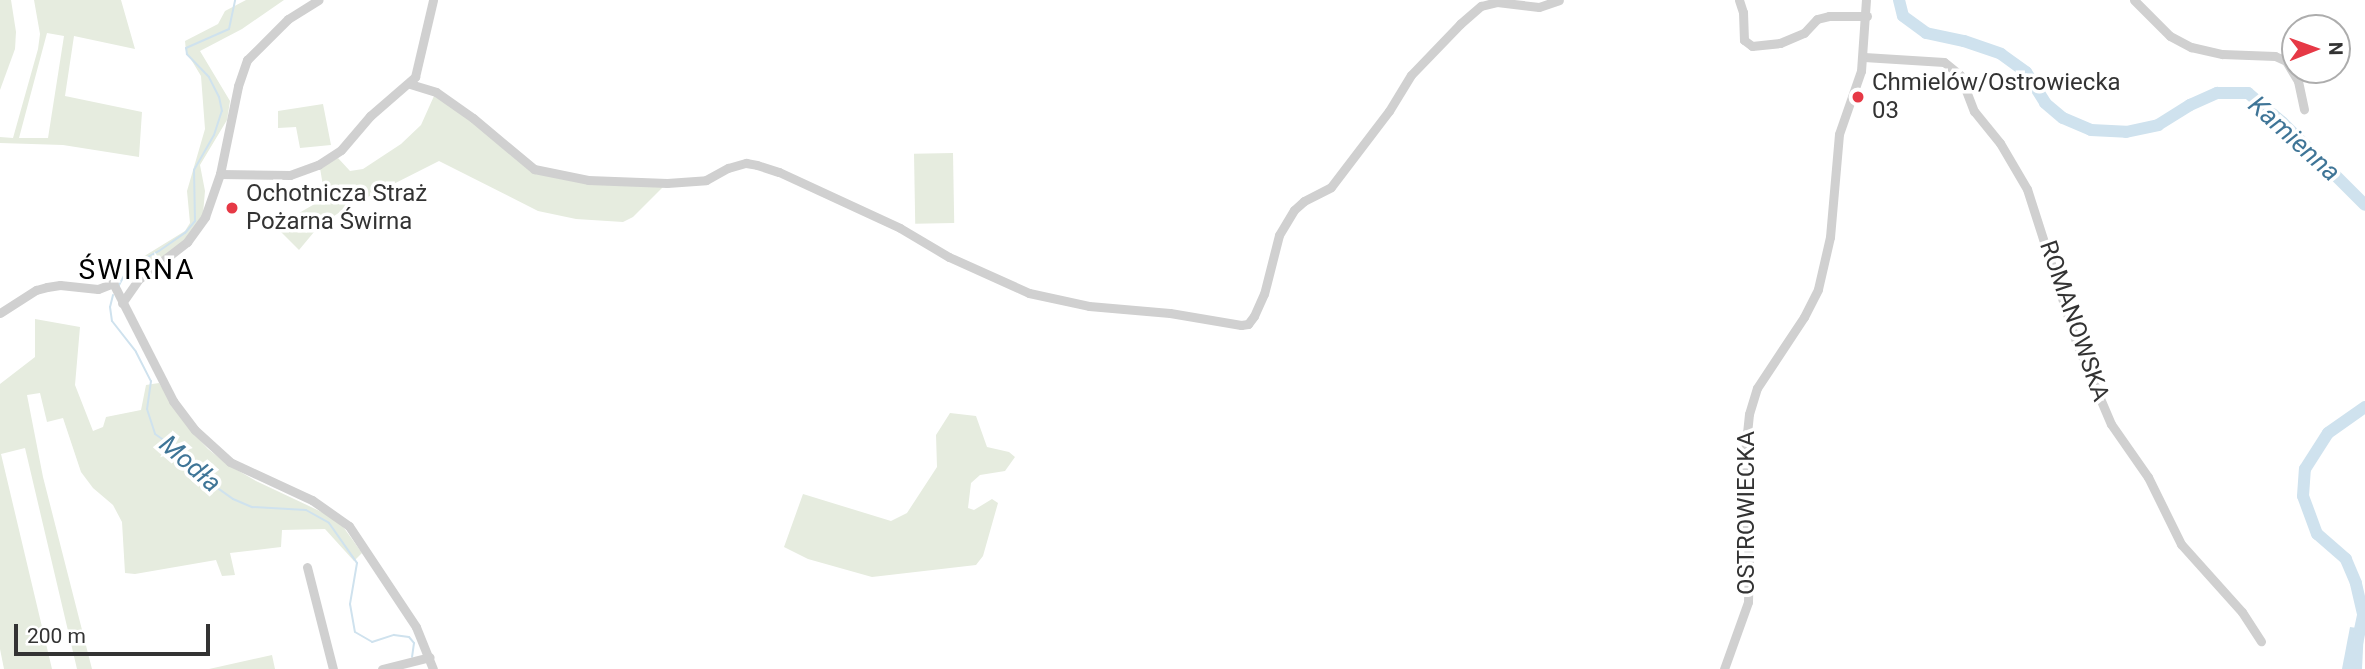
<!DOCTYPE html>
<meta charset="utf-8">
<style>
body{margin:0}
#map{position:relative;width:2365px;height:669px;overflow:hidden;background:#fff;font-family:Roboto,sans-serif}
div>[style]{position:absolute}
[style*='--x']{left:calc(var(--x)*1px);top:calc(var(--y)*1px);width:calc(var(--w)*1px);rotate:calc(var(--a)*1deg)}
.green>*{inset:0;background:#e6ecdf;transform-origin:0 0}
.water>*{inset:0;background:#cfe2ee}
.stream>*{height:2px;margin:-1px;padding:0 1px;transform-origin:1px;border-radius:1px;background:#cfe2ee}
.river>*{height:12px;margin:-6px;padding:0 6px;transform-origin:6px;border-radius:6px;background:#cfe2ee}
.minor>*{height:9px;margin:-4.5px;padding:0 4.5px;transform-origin:4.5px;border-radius:4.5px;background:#d0d0d0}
.dots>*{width:19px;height:19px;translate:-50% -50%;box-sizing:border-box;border:4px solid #fff;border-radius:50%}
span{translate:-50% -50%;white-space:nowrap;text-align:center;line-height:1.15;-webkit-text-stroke:7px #fff;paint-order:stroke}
.poi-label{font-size:24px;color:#333}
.left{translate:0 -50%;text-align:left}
.street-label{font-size:24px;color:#333}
.water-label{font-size:26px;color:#3f7597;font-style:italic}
.quarter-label{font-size:28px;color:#000;letter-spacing:2px}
.north{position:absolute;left:2281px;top:14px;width:70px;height:70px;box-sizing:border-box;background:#fff;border:2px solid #adadad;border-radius:50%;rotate:89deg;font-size:19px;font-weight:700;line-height:28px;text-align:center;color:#333}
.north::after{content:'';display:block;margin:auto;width:24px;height:32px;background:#e63946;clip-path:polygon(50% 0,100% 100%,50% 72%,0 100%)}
.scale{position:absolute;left:14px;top:624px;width:196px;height:32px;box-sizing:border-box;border:4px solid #333;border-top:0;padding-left:9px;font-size:21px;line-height:24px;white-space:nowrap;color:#333;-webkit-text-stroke:5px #fff;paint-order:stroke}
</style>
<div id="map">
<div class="green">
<i style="clip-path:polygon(0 0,11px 0,16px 32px,15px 49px,0 90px)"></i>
<i style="clip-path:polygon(evenodd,34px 0,121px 0,135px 49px,74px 36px,65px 96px,142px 112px,139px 157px,63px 145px,0 143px,0 137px,13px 138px,38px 49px,40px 34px,34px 0,47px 33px,64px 36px,48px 138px,19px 138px,47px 33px)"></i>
<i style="clip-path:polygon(246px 0,284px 0,242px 29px,200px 51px,230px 101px,227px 120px,200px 165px,205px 191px,203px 214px,186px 240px,145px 269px,138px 260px,185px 231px,190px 223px,187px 191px,205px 129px,201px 76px,186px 51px,185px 41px,218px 24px,225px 11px)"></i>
<i style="clip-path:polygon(434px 96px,471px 120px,531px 171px,663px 187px,633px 217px,623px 222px,576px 219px,538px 211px,439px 161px,346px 208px,319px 226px,299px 250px,280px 231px,280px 224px,325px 198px,320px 168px,338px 158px,350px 171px,363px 169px,401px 144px,421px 125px)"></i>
<i style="clip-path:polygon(323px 104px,331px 145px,300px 148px,296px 127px,278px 128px,278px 111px)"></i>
<i style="left:953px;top:153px;width:70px;height:39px;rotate:89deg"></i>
<i style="clip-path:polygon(35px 319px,80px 327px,75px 385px,93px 431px,103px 427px,106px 417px,141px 410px,146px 385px,159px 383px,187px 426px,208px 449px,227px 464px,256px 481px,328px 515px,344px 528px,362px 553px,354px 561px,325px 529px,282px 530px,281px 547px,230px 553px,235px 575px,222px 576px,216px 560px,135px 574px,125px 573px,122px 522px,113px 505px,93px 488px,81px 472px,63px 418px,47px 422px,40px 393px,27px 395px,43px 477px,92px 669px,77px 669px,25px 448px,1px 454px,52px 669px,4px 669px,0 649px,0 384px,35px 357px)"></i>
<i style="clip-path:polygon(950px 413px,976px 416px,987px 447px,1009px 452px,1015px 457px,1005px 471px,980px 475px,971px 483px,968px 508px,974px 510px,992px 499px,998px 503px,983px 556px,976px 565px,872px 577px,808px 559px,784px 547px,803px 494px,891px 521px,907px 513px,937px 467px,936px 435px)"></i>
<i style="clip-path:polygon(272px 655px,275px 669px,209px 669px)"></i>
</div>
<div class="water">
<i style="clip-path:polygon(2350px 627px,2364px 629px,2362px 669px,2342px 669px)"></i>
</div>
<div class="stream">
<i style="--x:118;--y:287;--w:21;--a:-62"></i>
<i style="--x:128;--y:268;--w:35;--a:-29"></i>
<i style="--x:159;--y:251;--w:32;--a:-35"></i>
<i style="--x:185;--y:233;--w:16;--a:-50"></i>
<i style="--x:195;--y:221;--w:51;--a:-91.1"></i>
<i style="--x:194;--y:170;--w:40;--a:-60.3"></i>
<i style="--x:214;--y:135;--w:25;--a:-72"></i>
<i style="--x:222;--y:111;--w:14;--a:-102"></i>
<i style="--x:219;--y:97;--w:22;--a:-117"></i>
<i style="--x:209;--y:77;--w:32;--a:-134"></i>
<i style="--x:187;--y:54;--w:6;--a:-99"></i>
<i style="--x:186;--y:48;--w:47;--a:-23.8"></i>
<i style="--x:229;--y:29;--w:30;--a:-78"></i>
<i style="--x:113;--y:295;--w:12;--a:104"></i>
<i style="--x:110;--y:307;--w:14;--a:82"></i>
<i style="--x:112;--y:321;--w:39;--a:52"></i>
<i style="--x:136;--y:352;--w:33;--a:63"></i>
<i style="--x:151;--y:381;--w:28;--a:98"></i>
<i style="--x:147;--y:409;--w:26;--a:72"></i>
<i style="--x:155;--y:434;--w:21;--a:35"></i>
<i style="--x:172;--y:446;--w:26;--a:53"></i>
<i style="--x:188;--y:467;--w:55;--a:35.4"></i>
<i style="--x:233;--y:499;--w:21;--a:23"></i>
<i style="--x:252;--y:507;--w:54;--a:3.2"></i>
<i style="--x:306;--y:510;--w:26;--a:29"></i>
<i style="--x:329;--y:523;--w:49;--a:55"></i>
<i style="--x:357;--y:563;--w:42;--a:99.7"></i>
<i style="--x:350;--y:604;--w:28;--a:80"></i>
<i style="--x:355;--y:632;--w:20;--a:30"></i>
<i style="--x:372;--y:642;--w:23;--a:-18"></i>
<i style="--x:394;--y:635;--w:15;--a:8"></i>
<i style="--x:409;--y:637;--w:8;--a:50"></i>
<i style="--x:414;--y:643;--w:14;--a:98"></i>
</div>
<div class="river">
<i style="--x:1899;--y:0;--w:16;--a:76"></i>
<i style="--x:1903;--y:16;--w:29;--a:36"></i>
<i style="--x:1926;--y:33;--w:39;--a:12"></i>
<i style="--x:1964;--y:41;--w:39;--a:19"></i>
<i style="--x:2001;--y:54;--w:31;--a:36"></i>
<i style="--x:2026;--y:72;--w:36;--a:58"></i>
<i style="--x:2045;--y:103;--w:23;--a:40"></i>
<i style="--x:2063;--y:118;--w:30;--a:23"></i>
<i style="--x:2091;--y:130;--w:35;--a:3"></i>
<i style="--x:2126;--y:132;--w:33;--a:-12"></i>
<i style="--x:2158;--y:125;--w:38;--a:-32"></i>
<i style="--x:2190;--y:105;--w:30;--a:-24"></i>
<i style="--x:2217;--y:93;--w:31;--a:0"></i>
<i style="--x:2248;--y:93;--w:45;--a:40.5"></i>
<i style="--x:2282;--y:122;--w:117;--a:45"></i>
<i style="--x:2355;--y:669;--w:16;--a:-90"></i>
<i style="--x:2355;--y:653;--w:40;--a:-78"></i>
<i style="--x:2363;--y:614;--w:32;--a:-103"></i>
<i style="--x:2356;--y:583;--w:26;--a:-113"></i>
<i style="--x:2346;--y:559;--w:38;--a:-139"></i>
<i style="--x:2317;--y:534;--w:40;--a:-110.2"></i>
<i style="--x:2303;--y:496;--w:27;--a:-86"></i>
<i style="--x:2305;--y:469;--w:43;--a:-57.4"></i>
<i style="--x:2328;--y:433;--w:45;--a:-35.1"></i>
</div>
<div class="minor">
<i style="--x:1739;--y:0;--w:13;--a:72"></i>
<i style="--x:1743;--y:12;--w:28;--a:88"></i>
<i style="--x:1744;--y:40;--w:10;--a:37"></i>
<i style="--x:1752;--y:46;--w:28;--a:-6"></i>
<i style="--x:1780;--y:43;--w:26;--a:-23"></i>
<i style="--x:1804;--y:33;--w:19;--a:-47"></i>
<i style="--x:1817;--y:19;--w:12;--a:-14"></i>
<i style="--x:1829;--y:16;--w:38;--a:0"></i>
<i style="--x:2134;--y:0;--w:51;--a:45"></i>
<i style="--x:2170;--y:36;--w:24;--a:28"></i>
<i style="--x:2191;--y:47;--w:32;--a:13"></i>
<i style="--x:2222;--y:54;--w:53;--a:2.2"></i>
<i style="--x:2275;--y:56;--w:12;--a:24"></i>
<i style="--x:2286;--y:61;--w:23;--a:59"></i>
<i style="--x:2298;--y:81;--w:29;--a:78"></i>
<i style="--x:1864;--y:57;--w:80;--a:3.6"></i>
<i style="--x:1944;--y:62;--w:21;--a:39"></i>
<i style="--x:1960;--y:75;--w:39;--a:69"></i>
<i style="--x:1974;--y:111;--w:41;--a:50.9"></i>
<i style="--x:2000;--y:143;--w:53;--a:59.6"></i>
<i style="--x:2027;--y:189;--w:161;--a:72.2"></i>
<i style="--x:2076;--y:342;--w:89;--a:66.9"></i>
<i style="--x:2111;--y:424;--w:65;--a:55.1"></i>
<i style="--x:2148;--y:477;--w:75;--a:63.8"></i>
<i style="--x:2181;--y:544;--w:91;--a:48.1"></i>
<i style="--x:2242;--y:612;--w:35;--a:57"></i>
<i style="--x:410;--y:84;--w:27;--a:17"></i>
<i style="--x:436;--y:92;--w:45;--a:35.1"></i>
<i style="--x:473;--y:118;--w:80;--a:39.9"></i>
<i style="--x:534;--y:169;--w:55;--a:11.5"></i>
<i style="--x:588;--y:180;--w:79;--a:2.2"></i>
<i style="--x:667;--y:183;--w:39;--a:-4"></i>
<i style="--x:706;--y:180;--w:25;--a:-29"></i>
<i style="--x:728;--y:168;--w:19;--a:-16"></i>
<i style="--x:746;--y:163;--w:11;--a:10"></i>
<i style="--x:757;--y:165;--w:23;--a:18"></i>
<i style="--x:779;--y:172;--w:133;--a:24.8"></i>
<i style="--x:900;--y:228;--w:57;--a:30.6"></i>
<i style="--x:949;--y:257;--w:88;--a:24.2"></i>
<i style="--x:1029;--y:293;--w:61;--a:12.2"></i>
<i style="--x:1089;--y:306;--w:81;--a:4.9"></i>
<i style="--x:1170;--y:313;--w:72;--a:9.6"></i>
<i style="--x:1241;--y:325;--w:7;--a:-8"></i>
<i style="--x:1248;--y:324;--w:10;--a:-53"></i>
<i style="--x:1254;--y:316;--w:24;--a:-66"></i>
<i style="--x:1264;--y:294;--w:61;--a:-75.7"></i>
<i style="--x:1279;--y:235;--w:29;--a:-59"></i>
<i style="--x:1294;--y:210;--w:13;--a:-42"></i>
<i style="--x:1304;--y:201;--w:30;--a:-27"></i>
<i style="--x:1331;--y:187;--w:96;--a:-52.7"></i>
<i style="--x:1389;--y:111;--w:42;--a:-58.6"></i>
<i style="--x:1411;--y:75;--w:71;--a:-46.1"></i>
<i style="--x:1460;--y:24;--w:28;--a:-41"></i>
<i style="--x:1481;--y:6;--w:16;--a:-14"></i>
<i style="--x:1497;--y:2;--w:42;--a:6.8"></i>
<i style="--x:1539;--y:7;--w:21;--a:-19"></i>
<i style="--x:220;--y:174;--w:70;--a:0.8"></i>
<i style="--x:290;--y:175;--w:30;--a:-20"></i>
<i style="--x:318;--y:165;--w:27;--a:-33"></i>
<i style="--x:341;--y:150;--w:45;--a:-49.5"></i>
<i style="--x:370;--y:116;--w:60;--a:-40.9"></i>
<i style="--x:415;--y:77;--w:79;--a:-76.8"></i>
<i style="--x:115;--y:287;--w:128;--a:63"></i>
<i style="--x:173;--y:401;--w:36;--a:53"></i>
<i style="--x:195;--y:430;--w:47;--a:42.4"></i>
<i style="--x:230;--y:462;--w:90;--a:24.9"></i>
<i style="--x:312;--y:500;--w:45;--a:35.1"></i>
<i style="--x:349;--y:526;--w:121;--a:56.4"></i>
<i style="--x:416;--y:627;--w:45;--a:68"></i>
<i style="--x:122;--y:303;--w:29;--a:-55"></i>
<i style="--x:139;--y:279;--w:61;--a:-37.6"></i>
<i style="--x:187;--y:242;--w:31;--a:-54"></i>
<i style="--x:205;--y:217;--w:46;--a:-70.8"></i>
<i style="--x:220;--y:174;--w:90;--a:-78.4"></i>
<i style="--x:238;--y:86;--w:28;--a:-71"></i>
<i style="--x:247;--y:60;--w:58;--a:-45"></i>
<i style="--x:288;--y:19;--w:36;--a:-32"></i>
<i style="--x:0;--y:313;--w:43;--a:-32.6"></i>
<i style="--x:36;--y:290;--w:11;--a:-15"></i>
<i style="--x:47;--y:287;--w:13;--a:-9"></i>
<i style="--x:60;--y:285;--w:38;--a:6"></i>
<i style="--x:98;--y:289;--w:17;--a:-21"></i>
<i style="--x:307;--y:567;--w:105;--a:75.7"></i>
<i style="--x:382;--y:669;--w:49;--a:-14"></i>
<i style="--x:1724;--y:669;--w:71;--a:-70.3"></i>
<i style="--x:1748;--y:602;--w:41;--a:-88.6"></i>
<i style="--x:1749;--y:561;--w:89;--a:-93.9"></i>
<i style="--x:1743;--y:472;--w:58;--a:-84.1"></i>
<i style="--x:1749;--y:414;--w:27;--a:-73"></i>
<i style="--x:1757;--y:388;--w:85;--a:-56.5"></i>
<i style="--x:1804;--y:317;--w:31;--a:-63"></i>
<i style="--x:1818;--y:289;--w:53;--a:-77"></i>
<i style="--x:1830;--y:237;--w:103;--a:-85"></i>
<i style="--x:1839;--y:134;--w:67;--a:-70.8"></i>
<i style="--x:1861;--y:71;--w:71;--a:-86"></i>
</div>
<div class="dots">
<i style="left:1858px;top:97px;background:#e63946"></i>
<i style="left:232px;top:208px;background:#e63946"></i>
</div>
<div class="poi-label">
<span class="left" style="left:1872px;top:97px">Chmielów/Ostrowiecka<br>03</span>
<span class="left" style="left:246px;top:208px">Ochotnicza Straż<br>Pożarna Świrna</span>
</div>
<div class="street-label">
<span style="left:2074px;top:321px;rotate:71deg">ROMANOWSKA</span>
<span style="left:1747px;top:513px;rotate:-90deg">OSTROWIECKA</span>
</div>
<div class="water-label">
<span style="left:2294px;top:139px;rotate:42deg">Kamienna</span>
<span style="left:190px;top:464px;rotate:41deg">Modła</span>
</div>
<div class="quarter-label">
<span style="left:137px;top:270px">ŚWIRNA</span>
</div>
<div class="north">N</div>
<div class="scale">200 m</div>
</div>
